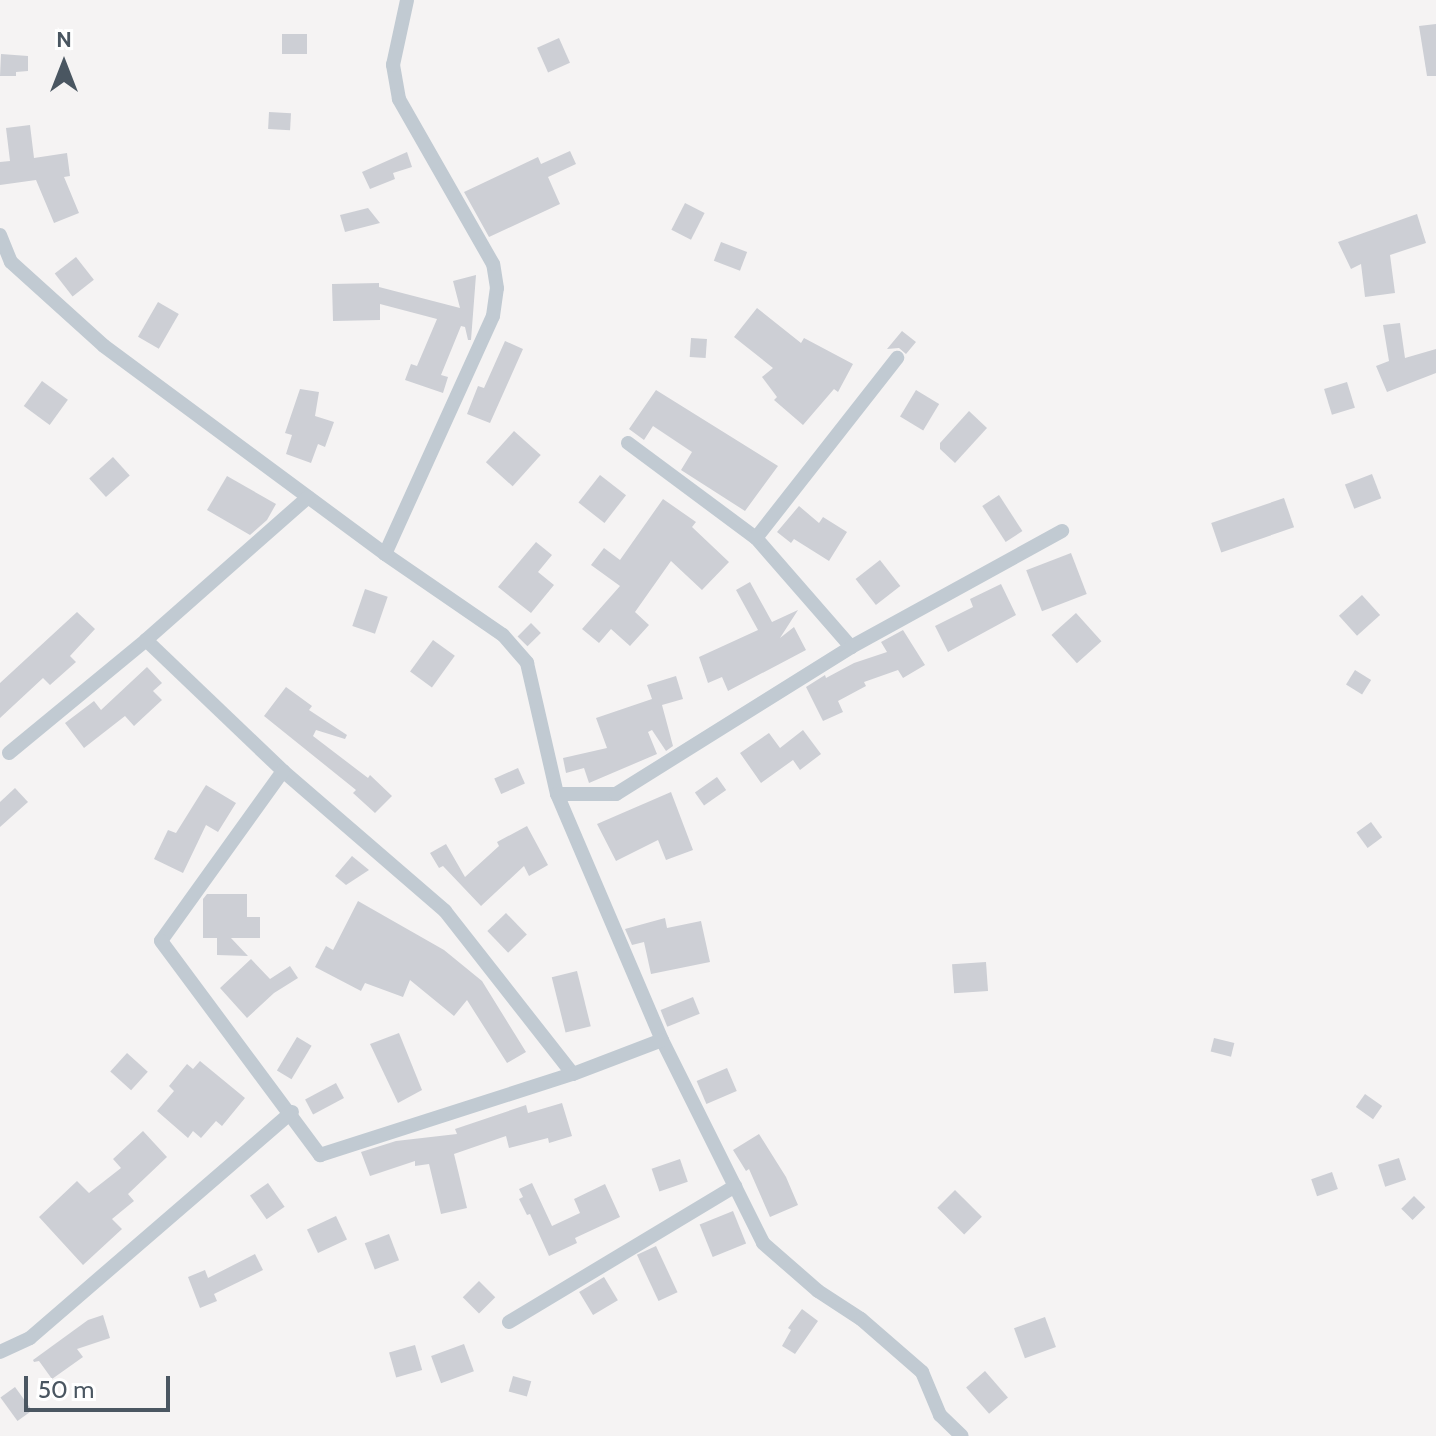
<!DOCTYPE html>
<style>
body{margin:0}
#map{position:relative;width:1436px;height:1436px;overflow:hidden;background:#f5f3f3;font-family:Cabin,sans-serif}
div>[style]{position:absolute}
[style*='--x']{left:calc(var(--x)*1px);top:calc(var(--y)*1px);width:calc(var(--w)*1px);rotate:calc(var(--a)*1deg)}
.building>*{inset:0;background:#cdcfd5;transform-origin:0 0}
.minor>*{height:14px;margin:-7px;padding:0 7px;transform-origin:7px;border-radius:7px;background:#c1cad2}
span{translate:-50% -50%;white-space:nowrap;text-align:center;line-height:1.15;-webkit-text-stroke:6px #fff;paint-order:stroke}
.north{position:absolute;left:24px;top:24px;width:80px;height:80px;-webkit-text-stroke:6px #fff;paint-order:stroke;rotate:0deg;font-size:22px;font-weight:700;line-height:32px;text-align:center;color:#4a5661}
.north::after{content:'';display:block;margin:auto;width:28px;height:36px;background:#4a5661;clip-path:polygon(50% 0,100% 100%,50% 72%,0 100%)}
.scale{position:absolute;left:24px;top:1376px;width:146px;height:36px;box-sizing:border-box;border:4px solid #4a5661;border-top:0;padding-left:10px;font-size:24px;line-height:28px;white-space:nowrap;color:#4a5661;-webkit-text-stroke:6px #fff;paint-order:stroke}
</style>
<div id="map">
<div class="building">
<i style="clip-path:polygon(1436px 24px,1436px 76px,1427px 76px,1419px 26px)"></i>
<i style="left:282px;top:34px;width:25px;height:20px"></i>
<i style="left:559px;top:38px;width:27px;height:24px;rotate:66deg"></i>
<i style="clip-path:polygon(1px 54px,28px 56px,28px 71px,16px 72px,16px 76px,0 76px)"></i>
<i style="left:269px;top:112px;width:22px;height:17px;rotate:3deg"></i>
<i style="clip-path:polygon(30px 125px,34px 158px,67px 153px,70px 176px,64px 177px,79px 213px,54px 223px,36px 180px,0 185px,0 162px,10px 161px,6px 128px)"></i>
<i style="clip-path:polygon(570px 151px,576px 164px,548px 177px,560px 204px,489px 237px,464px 192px,538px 157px,541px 164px)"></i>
<i style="clip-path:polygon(407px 152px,412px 167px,393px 173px,395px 179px,370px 189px,362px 172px)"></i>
<i style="left:685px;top:203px;width:22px;height:30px;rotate:27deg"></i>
<i style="clip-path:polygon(368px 208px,380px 223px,345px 232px,340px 215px)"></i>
<i style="clip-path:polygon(1417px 214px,1426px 243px,1390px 255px,1395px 293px,1365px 297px,1361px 264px,1351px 269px,1338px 242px)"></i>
<i style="left:721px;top:242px;width:28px;height:20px;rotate:21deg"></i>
<i style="left:76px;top:257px;width:29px;height:27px;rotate:52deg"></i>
<i style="clip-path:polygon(476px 275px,471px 340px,468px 340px,465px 327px,461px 326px,441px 375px,448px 377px,443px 393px,405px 380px,411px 364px,417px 366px,437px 319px,380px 304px,380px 320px,333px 321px,332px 284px,379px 283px,379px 287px,460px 308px,453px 281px)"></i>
<i style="left:158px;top:302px;width:24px;height:40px;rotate:30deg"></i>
<i style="clip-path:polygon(757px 308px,801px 343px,804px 338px,853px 364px,838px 392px,834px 389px,803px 425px,774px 400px,777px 397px,762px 377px,773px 368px,734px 337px)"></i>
<i style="clip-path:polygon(1400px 323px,1405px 358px,1436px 349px,1436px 373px,1387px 392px,1376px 366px,1389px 361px,1383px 325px)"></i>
<i style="clip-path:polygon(902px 331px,916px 342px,906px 354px,899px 348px,887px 349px)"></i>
<i style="left:691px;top:338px;width:16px;height:19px;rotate:4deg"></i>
<i style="clip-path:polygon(505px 341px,523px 349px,490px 423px,467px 414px,478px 386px,484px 388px)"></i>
<i style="left:42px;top:381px;width:32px;height:31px;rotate:36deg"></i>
<i style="left:1347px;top:382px;width:27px;height:24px;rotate:73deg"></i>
<i style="clip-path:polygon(300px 389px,319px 392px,315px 416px,334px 422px,325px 447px,318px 444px,311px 463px,286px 454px,292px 435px,285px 433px)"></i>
<i style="clip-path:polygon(656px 390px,778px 466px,745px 511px,681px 470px,692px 452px,653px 426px,644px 440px,629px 429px)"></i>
<i style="left:916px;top:390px;width:27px;height:31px;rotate:31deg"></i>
<i style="clip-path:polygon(969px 411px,987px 428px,955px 463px,940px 449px,940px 443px)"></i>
<i style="left:514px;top:431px;width:36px;height:42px;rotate:42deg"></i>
<i style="left:113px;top:457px;width:25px;height:32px;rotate:48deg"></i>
<i style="left:1372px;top:474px;width:26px;height:29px;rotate:69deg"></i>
<i style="left:600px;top:475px;width:33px;height:35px;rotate:38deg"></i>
<i style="clip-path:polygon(227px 476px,276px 504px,267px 520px,250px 535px,207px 510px)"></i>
<i style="left:999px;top:495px;width:43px;height:20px;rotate:57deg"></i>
<i style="left:1284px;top:498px;width:31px;height:77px;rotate:71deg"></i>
<i style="clip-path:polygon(663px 499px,696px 522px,692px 527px,729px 562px,702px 590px,671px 561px,635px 612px,649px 625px,630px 646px,611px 629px,599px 643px,582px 629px,620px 586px,591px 565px,604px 548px,620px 560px)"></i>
<i style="clip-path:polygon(799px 506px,819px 523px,823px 517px,847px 532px,829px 561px,794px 539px,791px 543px,777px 532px)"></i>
<i style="clip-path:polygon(536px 542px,552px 555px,538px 572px,554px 585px,531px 613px,498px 587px)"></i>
<i style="left:1071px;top:553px;width:44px;height:48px;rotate:69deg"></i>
<i style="left:880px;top:560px;width:33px;height:31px;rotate:52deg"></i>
<i style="clip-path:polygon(750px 582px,772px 622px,798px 610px,780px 638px,794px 627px,806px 650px,728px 691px,722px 677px,708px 683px,699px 657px,758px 630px,736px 590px)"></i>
<i style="clip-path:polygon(1001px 584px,1016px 615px,948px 652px,935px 626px,973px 607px,970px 599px)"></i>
<i style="left:365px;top:589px;width:24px;height:39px;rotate:19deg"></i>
<i style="left:1362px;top:595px;width:27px;height:31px;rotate:48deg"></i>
<i style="clip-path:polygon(77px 612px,95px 629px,70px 656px,76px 662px,50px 685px,43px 678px,0 718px,0 683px)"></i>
<i style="left:1076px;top:613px;width:38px;height:33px;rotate:48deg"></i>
<i style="left:531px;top:623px;width:14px;height:19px;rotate:45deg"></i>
<i style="clip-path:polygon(903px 630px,925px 665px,903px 678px,898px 670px,864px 682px,866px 686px,838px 701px,843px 712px,823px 721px,806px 687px,825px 675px,826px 678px,854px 663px,887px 652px,881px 642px)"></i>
<i style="left:433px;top:640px;width:27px;height:39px;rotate:36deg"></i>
<i style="clip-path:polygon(147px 667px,162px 683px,153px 691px,162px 700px,134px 726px,125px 716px,84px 748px,65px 723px,94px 701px,101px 710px)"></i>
<i style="left:1355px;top:670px;width:19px;height:17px;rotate:32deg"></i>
<i style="clip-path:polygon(676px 676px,683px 699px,662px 705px,673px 746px,666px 751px,652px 730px,648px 732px,657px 754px,589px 783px,584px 768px,566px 773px,563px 758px,607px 748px,596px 718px,652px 699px,647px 685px)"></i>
<i style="clip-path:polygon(286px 687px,312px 706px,309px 710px,347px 735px,345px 739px,316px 730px,313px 736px,368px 778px,370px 775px,392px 796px,375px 813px,353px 793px,356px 790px,264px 716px)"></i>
<i style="clip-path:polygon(803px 730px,821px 754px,800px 770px,793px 760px,761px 783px,740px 753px,769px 733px,780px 748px)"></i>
<i style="left:518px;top:768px;width:17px;height:26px;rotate:66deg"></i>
<i style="left:717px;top:777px;width:16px;height:27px;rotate:55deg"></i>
<i style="clip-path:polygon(206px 785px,236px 803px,218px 832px,206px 825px,183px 873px,154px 859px,168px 830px,176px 833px)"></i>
<i style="clip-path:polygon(15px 788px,28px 802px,0 827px,0 802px)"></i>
<i style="clip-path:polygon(671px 792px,693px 850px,666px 860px,658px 840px,616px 861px,597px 824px)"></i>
<i style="left:1371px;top:822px;width:19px;height:18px;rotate:54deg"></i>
<i style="clip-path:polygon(527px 826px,548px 865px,529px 876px,524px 866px,481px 906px,443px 866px,439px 868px,430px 853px,446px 844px,465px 877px,499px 846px,497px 842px)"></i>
<i style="clip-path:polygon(352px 856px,369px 870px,346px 885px,335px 876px)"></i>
<i style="clip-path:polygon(207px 894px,247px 894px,247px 917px,260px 917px,260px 938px,231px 938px,248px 956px,217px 955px,217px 938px,203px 938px,203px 899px)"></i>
<i style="clip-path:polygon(358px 901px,444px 950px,482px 981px,526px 1052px,507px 1063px,467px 1000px,454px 1016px,410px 980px,403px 997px,365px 983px,361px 991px,315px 967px,326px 946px,333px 950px)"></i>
<i style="left:506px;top:913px;width:30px;height:26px;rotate:46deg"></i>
<i style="clip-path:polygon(665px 918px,667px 928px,701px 921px,710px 962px,651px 974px,644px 942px,632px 945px,625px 929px)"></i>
<i style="clip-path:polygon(251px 959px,270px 979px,290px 966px,298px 978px,274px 993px,247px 1018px,220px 988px)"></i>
<i style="left:986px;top:962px;width:29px;height:34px;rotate:86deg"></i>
<i style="left:577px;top:971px;width:57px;height:26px;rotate:76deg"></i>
<i style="left:693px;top:997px;width:18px;height:35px;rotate:68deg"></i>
<i style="clip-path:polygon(399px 1033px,422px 1090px,398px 1103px,370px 1044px)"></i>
<i style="left:297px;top:1037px;width:17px;height:39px;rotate:31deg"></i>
<i style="left:1214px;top:1038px;width:21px;height:14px;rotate:14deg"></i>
<i style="left:127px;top:1053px;width:28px;height:25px;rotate:42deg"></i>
<i style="clip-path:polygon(200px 1061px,245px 1098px,222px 1126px,216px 1121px,201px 1138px,193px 1131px,188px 1138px,157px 1111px,174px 1091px,169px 1086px,187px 1064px,193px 1069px)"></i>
<i style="left:727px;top:1068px;width:25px;height:33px;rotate:67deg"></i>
<i style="left:336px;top:1083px;width:17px;height:35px;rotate:62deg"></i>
<i style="left:1365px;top:1094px;width:21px;height:16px;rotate:35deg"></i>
<i style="clip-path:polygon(562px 1103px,572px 1136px,549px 1143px,548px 1138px,509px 1148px,506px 1136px,454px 1154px,467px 1208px,441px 1214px,429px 1164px,415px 1166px,415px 1161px,370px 1176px,361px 1152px,396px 1141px,457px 1134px,455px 1129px,526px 1105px,528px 1113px)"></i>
<i style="clip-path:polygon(143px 1131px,167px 1157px,128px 1194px,134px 1201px,112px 1219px,122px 1229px,83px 1265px,39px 1217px,77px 1181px,89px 1193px,121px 1168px,113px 1159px)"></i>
<i style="clip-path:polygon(759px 1134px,786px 1177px,798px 1205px,770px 1217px,749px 1169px,746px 1171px,733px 1150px)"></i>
<i style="left:1399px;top:1158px;width:23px;height:22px;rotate:72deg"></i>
<i style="left:680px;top:1159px;width:24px;height:30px;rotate:71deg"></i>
<i style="left:1332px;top:1172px;width:18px;height:22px;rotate:71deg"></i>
<i style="left:268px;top:1183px;width:29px;height:22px;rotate:55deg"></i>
<i style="clip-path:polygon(532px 1183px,552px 1226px,580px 1213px,574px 1199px,605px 1184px,620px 1217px,575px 1238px,577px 1243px,549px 1256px,530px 1214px,527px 1215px,519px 1199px,523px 1197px,519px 1189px)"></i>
<i style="left:955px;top:1190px;width:38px;height:25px;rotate:45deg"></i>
<i style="left:1414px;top:1196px;width:16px;height:18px;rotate:45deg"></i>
<i style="left:733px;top:1211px;width:35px;height:36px;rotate:68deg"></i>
<i style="left:336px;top:1216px;width:26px;height:32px;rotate:65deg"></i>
<i style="left:389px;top:1234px;width:28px;height:26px;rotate:69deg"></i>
<i style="left:656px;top:1246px;width:51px;height:21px;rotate:65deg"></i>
<i style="clip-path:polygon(255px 1254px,263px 1270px,214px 1294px,217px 1301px,200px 1308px,188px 1277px,205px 1270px,208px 1278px)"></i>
<i style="left:604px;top:1277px;width:27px;height:29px;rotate:59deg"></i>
<i style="left:479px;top:1281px;width:23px;height:23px;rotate:45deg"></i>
<i style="clip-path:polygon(802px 1309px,818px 1321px,795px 1354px,782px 1346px,791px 1330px,788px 1328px)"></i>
<i style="clip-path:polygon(103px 1315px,110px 1338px,77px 1349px,83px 1357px,52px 1379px,39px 1361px,34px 1362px,33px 1360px,88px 1320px)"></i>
<i style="left:1045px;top:1317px;width:32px;height:33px;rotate:70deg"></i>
<i style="left:464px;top:1344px;width:29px;height:35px;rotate:70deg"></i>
<i style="left:415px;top:1345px;width:26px;height:27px;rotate:74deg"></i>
<i style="left:985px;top:1371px;width:35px;height:25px;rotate:49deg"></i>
<i style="left:513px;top:1376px;width:19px;height:16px;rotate:16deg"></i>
<i style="left:15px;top:1387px;width:29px;height:18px;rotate:54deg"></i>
</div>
<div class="minor">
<i style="--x:0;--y:235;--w:29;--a:68"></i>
<i style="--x:11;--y:262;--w:125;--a:42.1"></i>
<i style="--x:104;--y:346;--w:350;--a:36.5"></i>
<i style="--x:385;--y:554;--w:143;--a:34.5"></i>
<i style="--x:503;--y:635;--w:37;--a:49"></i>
<i style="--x:527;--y:663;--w:134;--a:77.1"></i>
<i style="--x:557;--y:794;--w:267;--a:66.9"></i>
<i style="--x:662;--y:1040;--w:227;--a:63.5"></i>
<i style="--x:763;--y:1243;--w:73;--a:41.1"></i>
<i style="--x:818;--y:1291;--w:51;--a:33.1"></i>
<i style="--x:861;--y:1319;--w:81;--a:41"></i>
<i style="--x:922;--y:1372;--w:47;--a:67.3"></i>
<i style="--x:940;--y:1415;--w:30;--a:44"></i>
<i style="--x:628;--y:443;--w:159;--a:36.6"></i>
<i style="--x:756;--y:538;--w:145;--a:48.9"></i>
<i style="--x:756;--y:538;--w:229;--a:-51.9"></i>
<i style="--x:385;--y:554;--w:261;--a:-65.6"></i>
<i style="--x:493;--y:316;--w:28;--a:-82"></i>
<i style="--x:497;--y:288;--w:24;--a:-99"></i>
<i style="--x:493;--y:264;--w:190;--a:-119.7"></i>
<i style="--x:399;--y:99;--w:35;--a:-100"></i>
<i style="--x:393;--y:65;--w:66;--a:-77.8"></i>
<i style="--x:146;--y:640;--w:190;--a:43.7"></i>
<i style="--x:283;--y:771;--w:214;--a:40.8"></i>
<i style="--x:445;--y:911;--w:207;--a:51.9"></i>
<i style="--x:9;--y:753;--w:178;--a:-39.5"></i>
<i style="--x:146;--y:640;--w:216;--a:-41.4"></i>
<i style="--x:283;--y:771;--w:209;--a:125.7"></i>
<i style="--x:161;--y:941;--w:267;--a:53.4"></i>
<i style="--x:320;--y:1155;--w:266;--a:-17.8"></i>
<i style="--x:573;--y:1074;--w:95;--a:-20.9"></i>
<i style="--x:557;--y:794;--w:59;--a:0"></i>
<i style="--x:616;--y:794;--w:277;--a:-32"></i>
<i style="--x:851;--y:647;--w:241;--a:-28.8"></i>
<i style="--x:509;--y:1322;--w:264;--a:-31"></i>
<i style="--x:0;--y:1352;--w:33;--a:-25"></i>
<i style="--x:30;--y:1338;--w:346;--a:-40.8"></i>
</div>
<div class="north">N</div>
<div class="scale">50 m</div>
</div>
